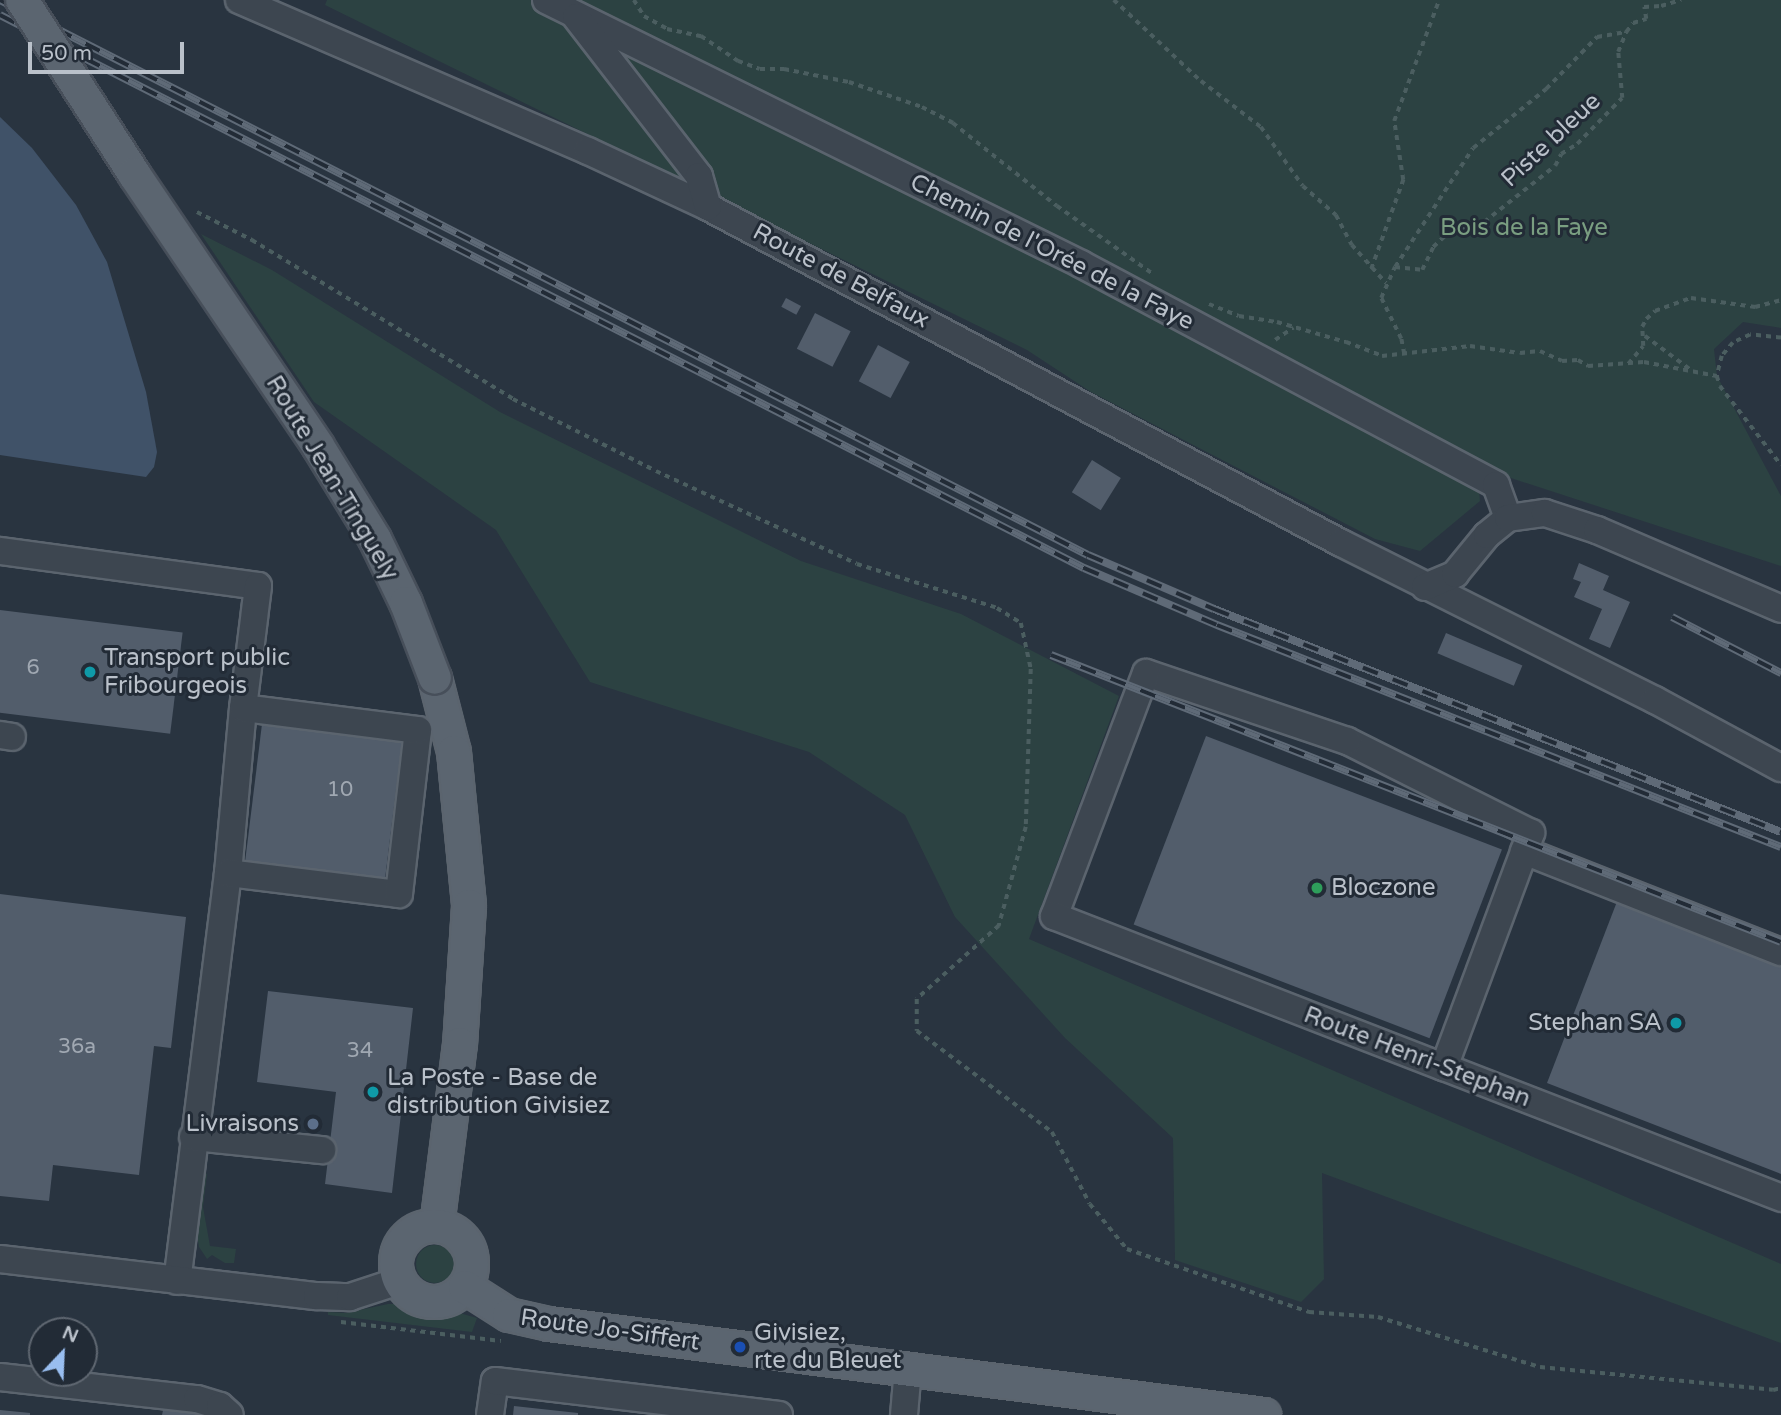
<!DOCTYPE html>
<meta charset="utf-8">
<style>
body{margin:0}
#map{position:relative;width:1781px;height:1415px;overflow:hidden;background:#293440;font-family:"Varela Round",sans-serif}
div>[style]{position:absolute}
[style*='--x']{left:calc(var(--x)*1px);top:calc(var(--y)*1px);width:calc(var(--w)*1px);rotate:calc(var(--a)*1deg)}
.green>*{inset:0;background:#2c4242}
.round{border-radius:50%}
.water>*{inset:0;background:#405268}
.building>*{inset:0;background:#525d6b;transform-origin:0 0}
.path>*{height:3.5px;margin-top:-1.75px;transform-origin:0;background:repeating-linear-gradient(90deg,#4b5e60 0 5px,transparent 0 10px)}
.roads{filter:drop-shadow(2px 0 #5b646e) drop-shadow(-2px 0 #5b646e) drop-shadow(0 2px #5b646e) drop-shadow(0 -2px #5b646e)}
.minor>*{height:26px;margin:-13px;padding:0 13px;transform-origin:13px;border-radius:13px;background:#3d4650}
.major>*{height:32px;margin:-16px;padding:0 16px;transform-origin:16px;border-radius:16px;background:#5b6570}
.major>.ring{margin:-16px;padding:0;box-sizing:content-box;background:none;border:32px solid #5b6570;border-radius:50%}
.rail>*{height:8px;margin-top:-4px;transform-origin:0;background:repeating-linear-gradient(90deg,#222b36 0 16px,#5f6a77 0 32px);box-sizing:border-box;border-block:2px solid #5f6a77}
.bridges{filter:drop-shadow(2px 0 #474f5a) drop-shadow(-2px 0 #474f5a) drop-shadow(0 2px #474f5a) drop-shadow(0 -2px #474f5a)}
.major-bridge>*{height:32px;margin:-16px;padding:0 16px;transform-origin:16px;border-radius:16px;background:#5b6570}
.dots>*{width:19px;height:19px;translate:-50% -50%;box-sizing:border-box;border:4px solid #222b36;border-radius:50%}
span{translate:-50% -50%;white-space:nowrap;text-align:center;line-height:1.15;-webkit-text-stroke:6px #222b36;paint-order:stroke}
.number-label{font-size:21px;color:#a0a8b2}
.number-label span{-webkit-text-stroke-width:0}
.street-label{font-size:24px;color:#bac1ca}
.park-label{font-size:24px;color:#7a9e81}
.poi-label{font-size:24px;color:#bac1ca}
.left{translate:0 -50%;text-align:left}
.right{translate:-100% -50%;text-align:right}
.north{position:absolute;left:28px;top:1317px;width:70px;height:70px;box-sizing:border-box;background:#222b36;border:2px solid #5f6771;border-radius:50%;rotate:23deg;font-size:19px;font-weight:700;line-height:28px;text-align:center;color:#bac1ca}
.north::after{content:'';display:block;margin:auto;width:24px;height:32px;background:#99bef0;clip-path:polygon(50% 0,100% 100%,50% 72%,0 100%)}
.scale{position:absolute;left:28px;top:42px;width:156px;height:32px;box-sizing:border-box;border:4px solid #bac1ca;border-top:0;padding-left:9px;font-size:21px;line-height:24px;white-space:nowrap;color:#bac1ca;-webkit-text-stroke:5px #222b36;paint-order:stroke}
</style>
<div id="map">
<div class="green">
<i style="clip-path:polygon(327px 0,1781px 0,1781px 328px,1743px 322px,1714px 349px,1717px 376px,1781px 496px,1781px 566px,1511px 478px,1476px 458px,1480px 501px,1420px 551px,1375px 539px,1091px 392px,1027px 350px,325px 5px)"></i>
<i style="clip-path:polygon(201px 234px,272px 270px,500px 412px,801px 561px,961px 614px,1119px 696px,1029px 939px,1781px 1264px,1781px 1343px,1322px 1173px,1324px 1279px,1301px 1302px,1175px 1260px,1173px 1138px,1065px 1038px,955px 917px,905px 815px,809px 752px,590px 682px,496px 530px,314px 402px)"></i>
<i style="clip-path:polygon(202px 1171px,207px 1174px,203px 1207px,210px 1246px,236px 1249px,234px 1263px,225px 1263px,212px 1255px,207px 1259px,199px 1247px,196px 1228px)"></i>
<i class="round" style="left:416px;top:1245px;width:38px;height:38px"></i>
<i style="clip-path:polygon(388px 1304px,401px 1304px,432px 1315px,456px 1312px,477px 1318px,472px 1332px,328px 1315px,328px 1312px,346px 1313px)"></i>
</div>
<div class="water">
<i style="clip-path:polygon(0 117px,32px 148px,76px 205px,107px 262px,146px 392px,157px 452px,154px 467px,146px 477px,0 455px)"></i>
</div>
<div class="building">
<i style="left:786px;top:298px;width:17px;height:10px;rotate:28deg"></i>
<i style="left:815px;top:313px;width:40px;height:40px;rotate:27deg"></i>
<i style="left:878px;top:345px;width:36px;height:41px;rotate:28deg"></i>
<i style="left:1092px;top:460px;width:34px;height:38px;rotate:32deg"></i>
<i style="clip-path:polygon(1579px 563px,1609px 576px,1603px 590px,1630px 602px,1610px 648px,1589px 639px,1602px 609px,1574px 597px,1581px 582px,1573px 579px)"></i>
<i style="left:0;top:610px;width:184px;height:102px;rotate:7deg"></i>
<i style="left:1446px;top:633px;width:83px;height:22px;rotate:23deg"></i>
<i style="left:262px;top:724px;width:141px;height:138px;rotate:7deg"></i>
<i style="left:1206px;top:736px;width:317px;height:202px;rotate:21deg"></i>
<i style="clip-path:polygon(0 894px,186px 917px,171px 1048px,154px 1046px,139px 1175px,53px 1165px,49px 1201px,0 1196px)"></i>
<i style="clip-path:polygon(1618px 899px,1781px 962px,1781px 1174px,1547px 1083px)"></i>
<i style="clip-path:polygon(268px 991px,413px 1008px,392px 1193px,325px 1184px,336px 1092px,257px 1082px)"></i>
<i style="clip-path:polygon(164px 1406px,197px 1410px,196px 1415px,162px 1415px)"></i>
<i style="clip-path:polygon(514px 1406px,578px 1413px,578px 1415px,513px 1415px)"></i>
<i style="clip-path:polygon(0 1410px,30px 1413px,30px 1415px,0 1415px)"></i>
</div>
<div class="path">
<i style="--x:634;--y:0;--w:19;--a:58"></i>
<i style="--x:644;--y:16;--w:26;--a:29"></i>
<i style="--x:667;--y:29;--w:35;--a:12"></i>
<i style="--x:701;--y:36;--w:45;--a:34"></i>
<i style="--x:738;--y:61;--w:23;--a:20"></i>
<i style="--x:760;--y:69;--w:24;--a:0"></i>
<i style="--x:784;--y:69;--w:66;--a:11.3"></i>
<i style="--x:849;--y:82;--w:77;--a:18.9"></i>
<i style="--x:922;--y:107;--w:35;--a:27"></i>
<i style="--x:953;--y:123;--w:133;--a:38.6"></i>
<i style="--x:1057;--y:206;--w:118;--a:35.3"></i>
<i style="--x:1114;--y:0;--w:119;--a:43"></i>
<i style="--x:1201;--y:81;--w:76;--a:37.5"></i>
<i style="--x:1261;--y:127;--w:72;--a:54.6"></i>
<i style="--x:1303;--y:186;--w:44;--a:41.3"></i>
<i style="--x:1336;--y:215;--w:34;--a:62"></i>
<i style="--x:1352;--y:245;--w:51;--a:48.2"></i>
<i style="--x:197;--y:212;--w:62;--a:27"></i>
<i style="--x:252;--y:240;--w:306;--a:31.3"></i>
<i style="--x:513;--y:399;--w:160;--a:26.7"></i>
<i style="--x:656;--y:471;--w:221;--a:24.8"></i>
<i style="--x:857;--y:564;--w:147;--a:17.4"></i>
<i style="--x:997;--y:608;--w:28;--a:32"></i>
<i style="--x:1021;--y:623;--w:47;--a:77.7"></i>
<i style="--x:1031;--y:669;--w:158;--a:91.8"></i>
<i style="--x:1026;--y:827;--w:103;--a:105.3"></i>
<i style="--x:999;--y:926;--w:110;--a:138.3"></i>
<i style="--x:917;--y:999;--w:32;--a:90"></i>
<i style="--x:917;--y:1031;--w:169;--a:36.8"></i>
<i style="--x:1052;--y:1132;--w:81;--a:62.2"></i>
<i style="--x:1090;--y:1204;--w:58;--a:50.6"></i>
<i style="--x:1127;--y:1249;--w:193;--a:19.1"></i>
<i style="--x:1309;--y:1312;--w:69;--a:4.1"></i>
<i style="--x:1378;--y:1317;--w:170;--a:17.2"></i>
<i style="--x:1540;--y:1367;--w:234;--a:5.6"></i>
<i style="--x:1773;--y:1390;--w:8;--a:-14"></i>
<i style="--x:1395;--y:267;--w:142;--a:-56.8"></i>
<i style="--x:1473;--y:148;--w:94;--a:-38.9"></i>
<i style="--x:1546;--y:89;--w:73;--a:-45.6"></i>
<i style="--x:1597;--y:37;--w:29;--a:-10"></i>
<i style="--x:1371;--y:269;--w:95;--a:-70.2"></i>
<i style="--x:1403;--y:180;--w:60;--a:-98.7"></i>
<i style="--x:1394;--y:121;--w:129;--a:-69.6"></i>
<i style="--x:1209;--y:304;--w:32;--a:22"></i>
<i style="--x:1239;--y:316;--w:38;--a:9"></i>
<i style="--x:1277;--y:322;--w:72;--a:16.2"></i>
<i style="--x:1346;--y:342;--w:39;--a:21"></i>
<i style="--x:1382;--y:356;--w:89;--a:-6.5"></i>
<i style="--x:1470;--y:346;--w:50;--a:8"></i>
<i style="--x:1520;--y:353;--w:20;--a:-6"></i>
<i style="--x:1540;--y:351;--w:24;--a:24"></i>
<i style="--x:1562;--y:361;--w:16;--a:-4"></i>
<i style="--x:1578;--y:360;--w:12;--a:31"></i>
<i style="--x:1588;--y:366;--w:56;--a:-4.1"></i>
<i style="--x:1644;--y:362;--w:74;--a:10.9"></i>
<i style="--x:1645;--y:336;--w:57;--a:36.5"></i>
<i style="--x:1781;--y:338;--w:31;--a:-174"></i>
<i style="--x:1750;--y:335;--w:19;--a:155"></i>
<i style="--x:1733;--y:343;--w:17;--a:130"></i>
<i style="--x:1722;--y:356;--w:21;--a:104"></i>
<i style="--x:1717;--y:376;--w:10;--a:73"></i>
<i style="--x:1720;--y:386;--w:100;--a:52.3"></i>
<i style="--x:1275;--y:340;--w:22;--a:-34"></i>
<i style="--x:1404;--y:354;--w:15;--a:-101"></i>
<i style="--x:1401;--y:339;--w:46;--a:-116"></i>
<i style="--x:1381;--y:298;--w:34;--a:-66"></i>
<i style="--x:1395;--y:267;--w:27;--a:6"></i>
<i style="--x:1422;--y:270;--w:25;--a:-64"></i>
<i style="--x:1433;--y:247;--w:23;--a:-43"></i>
<i style="--x:1450;--y:231;--w:35;--a:-15"></i>
<i style="--x:1484;--y:222;--w:90;--a:-38.3"></i>
<i style="--x:1555;--y:166;--w:13;--a:-63"></i>
<i style="--x:1561;--y:154;--w:19;--a:-32"></i>
<i style="--x:1577;--y:144;--w:64;--a:-45.6"></i>
<i style="--x:1622;--y:98;--w:46;--a:-95"></i>
<i style="--x:1618;--y:52;--w:22;--a:-68"></i>
<i style="--x:1626;--y:32;--w:11;--a:-52"></i>
<i style="--x:1633;--y:23;--w:14;--a:-17"></i>
<i style="--x:1646;--y:19;--w:12;--a:-99"></i>
<i style="--x:1644;--y:7;--w:17;--a:-3"></i>
<i style="--x:1661;--y:6;--w:21;--a:-17"></i>
<i style="--x:1628;--y:364;--w:23;--a:-50"></i>
<i style="--x:1643;--y:346;--w:19;--a:-93"></i>
<i style="--x:1642;--y:327;--w:9;--a:-63"></i>
<i style="--x:1646;--y:319;--w:12;--a:-42"></i>
<i style="--x:1655;--y:311;--w:38;--a:-20"></i>
<i style="--x:1691;--y:298;--w:65;--a:8"></i>
<i style="--x:1755;--y:307;--w:27;--a:-15"></i>
<i style="--x:341;--y:1322;--w:161;--a:6.8"></i>
</div>
<div class="roads">
<div class="minor">
<i style="--x:239;--y:0;--w:380;--a:23.4"></i>
<i style="--x:588;--y:151;--w:132;--a:25"></i>
<i style="--x:708;--y:207;--w:717;--a:27.96"></i>
<i style="--x:1341;--y:543;--w:351;--a:26.6"></i>
<i style="--x:1655;--y:700;--w:143;--a:28.4"></i>
<i style="--x:546;--y:0;--w:597;--a:26.26"></i>
<i style="--x:1081;--y:264;--w:470;--a:28"></i>
<i style="--x:1496;--y:485;--w:35;--a:70"></i>
<i style="--x:576;--y:17;--w:201;--a:52.3"></i>
<i style="--x:699;--y:176;--w:32;--a:74"></i>
<i style="--x:0;--y:551;--w:260;--a:7.7"></i>
<i style="--x:258;--y:586;--w:123;--a:97"></i>
<i style="--x:243;--y:708;--w:166;--a:95.2"></i>
<i style="--x:228;--y:873;--w:411;--a:97.1"></i>
<i style="--x:1425;--y:587;--w:33;--a:-23"></i>
<i style="--x:1455;--y:574;--w:50;--a:-50.6"></i>
<i style="--x:1487;--y:535;--w:27;--a:-39"></i>
<i style="--x:1508;--y:518;--w:37;--a:-8"></i>
<i style="--x:1545;--y:513;--w:55;--a:18.1"></i>
<i style="--x:1597;--y:530;--w:200;--a:23.2"></i>
<i style="--x:0;--y:735;--w:12;--a:9"></i>
<i style="--x:1524;--y:851;--w:276;--a:21.5"></i>
<i style="--x:228;--y:873;--w:172;--a:7"></i>
<i style="--x:399;--y:894;--w:165;--a:-83.4"></i>
<i style="--x:418;--y:730;--w:176;--a:-172.8"></i>
<i style="--x:1444;--y:1067;--w:250;--a:-69.6"></i>
<i style="--x:1531;--y:833;--w:206;--a:-153.4"></i>
<i style="--x:1347;--y:741;--w:212;--a:-161.3"></i>
<i style="--x:1146;--y:673;--w:260;--a:110.7"></i>
<i style="--x:1054;--y:916;--w:418;--a:21.2"></i>
<i style="--x:1444;--y:1067;--w:362;--a:21.2"></i>
<i style="--x:193;--y:1137;--w:130;--a:5.8"></i>
<i style="--x:0;--y:1259;--w:319;--a:6.7"></i>
<i style="--x:317;--y:1296;--w:33;--a:2"></i>
<i style="--x:350;--y:1297;--w:52;--a:-18.1"></i>
<i style="--x:0;--y:1377;--w:198;--a:6.4"></i>
<i style="--x:197;--y:1399;--w:24;--a:17"></i>
<i style="--x:220;--y:1406;--w:13;--a:42"></i>
<i style="--x:490;--y:1415;--w:34;--a:-82"></i>
<i style="--x:495;--y:1381;--w:286;--a:6.8"></i>
<i style="--x:904;--y:1415;--w:47;--a:-85.1"></i>
</div>
<div class="major">
<i style="--x:435;--y:678;--w:76;--a:75.6"></i>
<i style="--x:454;--y:752;--w:155;--a:84.4"></i>
<i style="--x:469;--y:906;--w:138;--a:93.7"></i>
<i style="--x:460;--y:1044;--w:183;--a:97.2"></i>
<i class="ring" style="left:396px;top:1226px;width:44px;height:44px"></i>
<i style="--x:465;--y:1287;--w:52;--a:32.5"></i>
<i style="--x:509;--y:1315;--w:41;--a:12.7"></i>
<i style="--x:549;--y:1324;--w:721;--a:7.25"></i>
</div>
</div>
<div class="rail">
<i style="--x:0;--y:0;--w:1221;--a:27.03"></i>
<i style="--x:1088;--y:555;--w:137;--a:23.2"></i>
<i style="--x:1214;--y:609;--w:609;--a:21.47"></i>
<i style="--x:0;--y:15;--w:1217;--a:27.03"></i>
<i style="--x:1084;--y:568;--w:145;--a:23.2"></i>
<i style="--x:1217;--y:625;--w:606;--a:21.49"></i>
<i style="--x:1672;--y:617;--w:123;--a:27.2"></i>
<i style="--x:1051;--y:655;--w:784;--a:21.46"></i>
</div>
<div class="bridges">
<div class="major-bridge">
<i style="--x:22;--y:0;--w:207;--a:57.2"></i>
<i style="--x:134;--y:174;--w:328;--a:55.9"></i>
<i style="--x:318;--y:446;--w:109;--a:58.5"></i>
<i style="--x:375;--y:539;--w:71;--a:64.2"></i>
<i style="--x:406;--y:603;--w:80;--a:68.9"></i>
</div>
</div>
<div class="dots">
<i style="left:90px;top:672px;background:#0f9aa8"></i>
<i style="left:1317px;top:888px;background:#2e9e5b"></i>
<i style="left:1676px;top:1023px;background:#0f9aa8"></i>
<i style="left:373px;top:1092px;background:#0f9aa8"></i>
<i style="left:313px;top:1124px;background:#5c6f8a"></i>
<i style="left:740px;top:1347px;background:#1a4fb4"></i>
</div>
<div class="number-label">
<span style="left:33px;top:668px">6</span>
<span style="left:340px;top:790px">10</span>
<span style="left:77px;top:1047px">36a</span>
<span style="left:360px;top:1051px">34</span>
</div>
<div class="street-label">
<span style="left:1551px;top:140px;rotate:-43deg">Piste bleue</span>
<span style="left:1052px;top:252px;rotate:27deg">Chemin de l'Orée de la Faye</span>
<span style="left:841px;top:276px;rotate:28deg">Route de Belfaux</span>
<span style="left:332px;top:478px;rotate:59deg">Route Jean-Tinguely</span>
<span style="left:1417px;top:1057px;rotate:21deg">Route Henri-Stephan</span>
<span style="left:610px;top:1330px;rotate:8deg">Route Jo-Siffert</span>
</div>
<div class="park-label">
<span style="left:1524px;top:228px">Bois de la Faye</span>
</div>
<div class="poi-label">
<span class="left" style="left:104px;top:672px">Transport public<br>Fribourgeois</span>
<span class="left" style="left:1331px;top:888px">Bloczone</span>
<span class="right" style="left:1662px;top:1023px">Stephan SA</span>
<span class="left" style="left:387px;top:1092px">La Poste - Base de<br>distribution Givisiez</span>
<span class="right" style="left:299px;top:1124px">Livraisons</span>
<span class="left" style="left:754px;top:1347px">Givisiez,<br>rte du Bleuet</span>
</div>
<div class="north">N</div>
<div class="scale">50 m</div>
</div>
